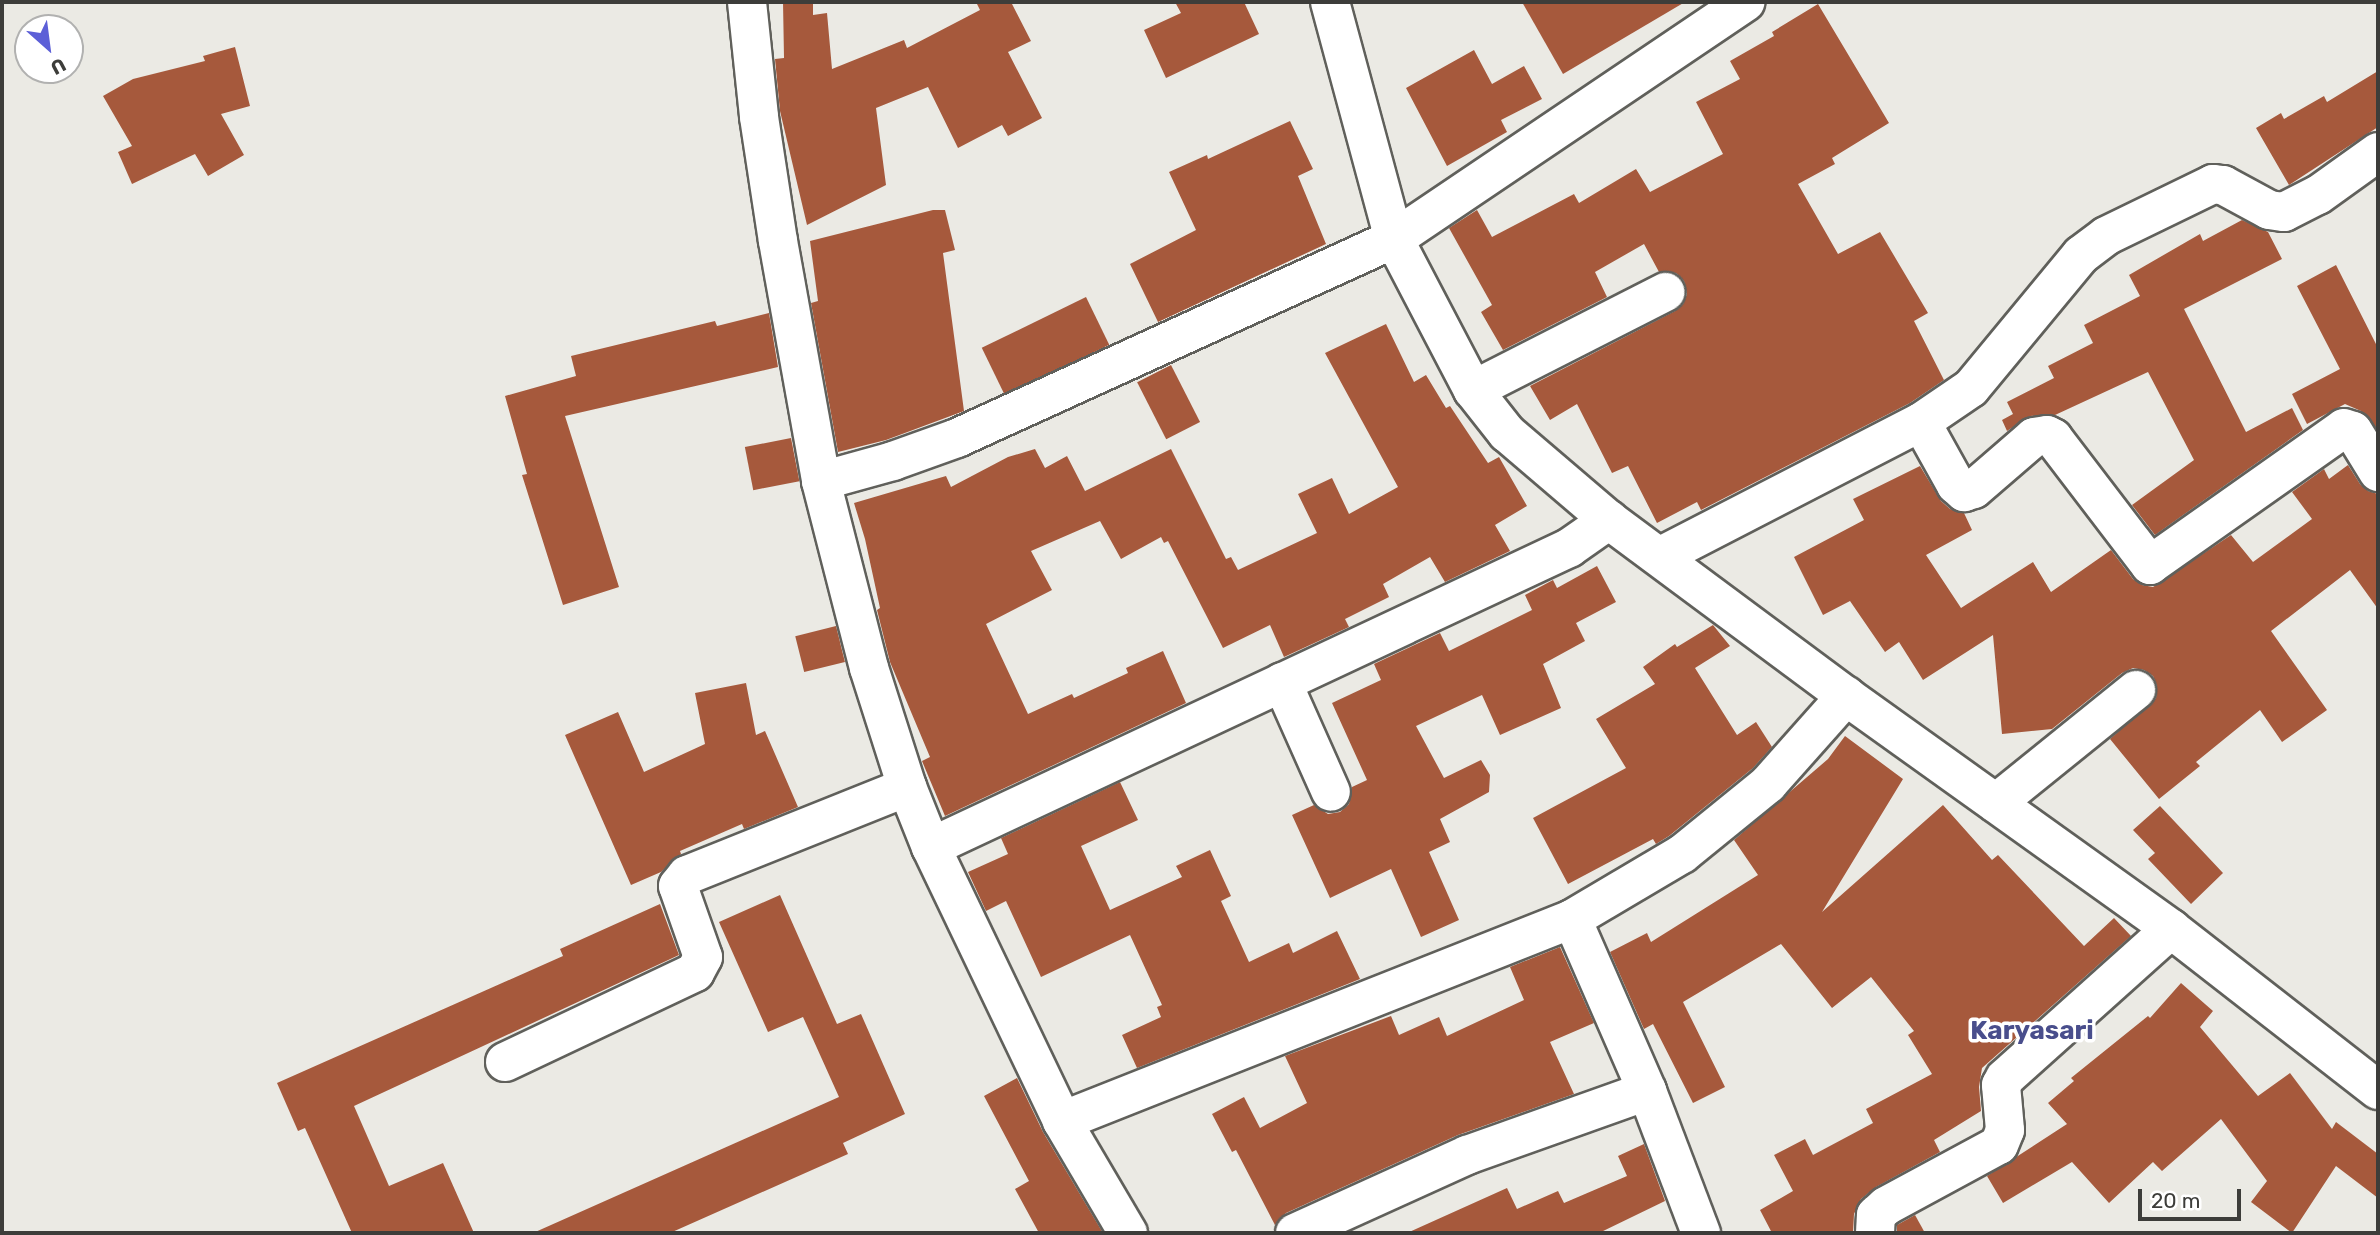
<!DOCTYPE html>
<style>
body{margin:0}
#map{position:relative;width:2380px;height:1235px;overflow:hidden;background:#ebeae4;font-family:Rubik,sans-serif}
div>[style]{position:absolute}
[style*='--x']{left:calc(var(--x)*1px);top:calc(var(--y)*1px);width:calc(var(--w)*1px);rotate:calc(var(--a)*1deg)}
.building>*{inset:0;background:#a6593c;transform-origin:0 0}
.roads{filter:drop-shadow(2px 0 #60605b) drop-shadow(-2px 0 #60605b) drop-shadow(0 2px #60605b) drop-shadow(0 -2px #60605b)}
.minor>*{height:38px;margin:-19px;padding:0 19px;transform-origin:19px;border-radius:19px;background:#fff}
.major>*{height:38px;margin:-19px;padding:0 19px;transform-origin:19px;border-radius:19px;background:#fff}
span{translate:-50% -50%;white-space:nowrap;text-align:center;line-height:1.15;-webkit-text-stroke:7px #fff;paint-order:stroke}
.quarter-label{font-size:26px;color:#494e8c;font-weight:700}
.frame{position:absolute;inset:0;border:4px solid #3d3d3a;pointer-events:none}
.north{position:absolute;left:14px;top:14px;width:70px;height:70px;box-sizing:border-box;background:#fff;border:2px solid #b1b1b0;border-radius:50%;rotate:152deg;font-size:19px;font-weight:700;line-height:28px;text-align:center;color:#3d3d3a}
.north::after{content:'';display:block;margin:auto;width:24px;height:32px;background:#5c5fd7;clip-path:polygon(50% 0,100% 100%,50% 72%,0 100%)}
.scale{position:absolute;left:2138px;top:1189px;width:103px;height:32px;box-sizing:border-box;border:4px solid #3d3d3a;border-top:0;padding-left:9px;font-size:21px;line-height:24px;white-space:nowrap;color:#3d3d3a;-webkit-text-stroke:5px #fff;paint-order:stroke}
</style>
<div id="map">
<div class="building">
<i style="clip-path:polygon(783px 2px,813px 2px,813px 15px,827px 13px,832px 69px,904px 40px,907px 48px,980px 10px,976px 2px,1011px 2px,1031px 41px,1008px 52px,1042px 118px,1008px 136px,1002px 125px,958px 148px,928px 87px,876px 108px,886px 185px,807px 225px,780px 111px,775px 59px,784px 58px)"></i>
<i style="clip-path:polygon(1175px 2px,1244px 2px,1259px 34px,1166px 78px,1144px 30px,1181px 13px)"></i>
<i style="clip-path:polygon(1522px 2px,1685px 2px,1563px 74px)"></i>
<i style="clip-path:polygon(1818px 4px,1889px 123px,1832px 158px,1835px 164px,1798px 184px,1838px 254px,1880px 232px,1928px 313px,1914px 321px,1944px 380px,1910px 403px,1701px 510px,1697px 502px,1657px 523px,1628px 466px,1612px 473px,1577px 404px,1550px 420px,1530px 386px,1675px 311px,1683px 304px,1687px 294px,1684px 281px,1676px 273px,1659px 272px,1644px 244px,1595px 272px,1607px 297px,1503px 350px,1481px 312px,1492px 305px,1449px 228px,1477px 210px,1492px 237px,1574px 194px,1579px 203px,1636px 169px,1650px 192px,1723px 154px,1696px 102px,1740px 79px,1730px 61px,1774px 36px,1772px 32px)"></i>
<i style="clip-path:polygon(235px 47px,250px 106px,221px 114px,244px 155px,208px 176px,195px 154px,132px 184px,118px 152px,132px 146px,103px 96px,133px 79px,205px 61px,203px 56px)"></i>
<i style="clip-path:polygon(1474px 50px,1492px 84px,1524px 66px,1542px 99px,1501px 120px,1507px 132px,1447px 166px,1406px 88px)"></i>
<i style="clip-path:polygon(2378px 71px,2378px 127px,2289px 185px,2256px 128px,2281px 113px,2284px 119px,2324px 96px,2327px 102px)"></i>
<i style="clip-path:polygon(1290px 121px,1313px 169px,1298px 176px,1326px 244px,1158px 322px,1130px 264px,1196px 230px,1169px 172px,1207px 155px,1208px 159px)"></i>
<i style="clip-path:polygon(933px 210px,945px 210px,955px 250px,943px 253px,964px 411px,886px 440px,838px 452px,811px 303px,818px 301px,810px 241px)"></i>
<i style="clip-path:polygon(2242px 220px,2268px 232px,2282px 259px,2184px 309px,2246px 432px,2292px 408px,2303px 430px,2155px 535px,2132px 505px,2194px 460px,2148px 372px,2055px 415px,2030px 416px,2007px 431px,2002px 420px,2013px 414px,2007px 402px,2054px 378px,2048px 366px,2093px 343px,2084px 325px,2140px 296px,2129px 275px,2200px 234px,2203px 241px)"></i>
<i style="clip-path:polygon(2336px 265px,2378px 348px,2378px 430px,2361px 411px,2345px 404px,2307px 424px,2292px 394px,2340px 369px,2297px 286px)"></i>
<i style="left:1086px;top:297px;width:53px;height:116px;rotate:64deg"></i>
<i style="clip-path:polygon(769px 313px,778px 367px,565px 416px,619px 587px,563px 605px,522px 475px,527px 474px,505px 396px,576px 376px,571px 356px,715px 321px,717px 326px)"></i>
<i style="clip-path:polygon(1386px 324px,1414px 382px,1426px 375px,1446px 408px,1450px 406px,1488px 463px,1499px 457px,1527px 506px,1495px 525px,1510px 551px,1445px 582px,1430px 557px,1383px 584px,1389px 597px,1345px 619px,1349px 627px,1284px 657px,1270px 625px,1223px 648px,1168px 541px,1164px 543px,1161px 537px,1121px 559px,1100px 521px,1031px 551px,1052px 590px,986px 624px,1028px 714px,1072px 694px,1074px 698px,1128px 673px,1126px 668px,1163px 651px,1186px 703px,945px 816px,922px 761px,930px 757px,890px 662px,877px 610px,880px 608px,865px 539px,854px 503px,946px 476px,951px 487px,1008px 457px,1035px 449px,1045px 468px,1067px 456px,1085px 491px,1171px 449px,1226px 559px,1231px 557px,1238px 570px,1317px 533px,1298px 494px,1332px 478px,1349px 514px,1398px 487px,1325px 353px)"></i>
<i style="left:1171px;top:365px;width:64px;height:38px;rotate:63deg"></i>
<i style="left:791px;top:438px;width:44px;height:47px;rotate:79deg"></i>
<i style="clip-path:polygon(2348px 465px,2360px 484px,2368px 491px,2378px 494px,2378px 609px,2350px 570px,2271px 631px,2327px 710px,2282px 742px,2260px 710px,2196px 762px,2200px 766px,2159px 799px,2110px 739px,2156px 698px,2157px 686px,2153px 676px,2144px 670px,2133px 668px,2122px 673px,2052px 729px,2002px 734px,1993px 635px,1923px 680px,1899px 642px,1885px 652px,1850px 601px,1823px 615px,1794px 557px,1864px 520px,1853px 499px,1920px 466px,1941px 501px,1950px 509px,1964px 513px,1972px 530px,1926px 555px,1961px 608px,2033px 562px,2051px 592px,2111px 550px,2133px 579px,2142px 585px,2153px 587px,2231px 535px,2253px 562px,2312px 519px,2292px 492px,2324px 469px,2329px 479px)"></i>
<i style="clip-path:polygon(1597px 566px,1616px 602px,1576px 623px,1585px 641px,1543px 664px,1561px 708px,1500px 735px,1482px 695px,1416px 726px,1444px 778px,1481px 760px,1490px 775px,1489px 792px,1440px 819px,1450px 842px,1429px 852px,1459px 920px,1421px 937px,1391px 869px,1330px 898px,1292px 815px,1314px 805px,1328px 814px,1340px 812px,1349px 804px,1352px 787px,1367px 780px,1332px 703px,1381px 680px,1374px 664px,1440px 633px,1449px 651px,1532px 610px,1525px 595px,1553px 580px,1557px 588px)"></i>
<i style="clip-path:polygon(1713px 625px,1730px 646px,1695px 668px,1737px 735px,1756px 722px,1772px 747px,1753px 768px,1669px 836px,1656px 844px,1653px 839px,1568px 884px,1533px 818px,1626px 768px,1596px 719px,1655px 684px,1643px 667px,1675px 644px,1677px 647px)"></i>
<i style="left:836px;top:626px;width:37px;height:42px;rotate:76deg"></i>
<i style="clip-path:polygon(746px 683px,756px 735px,765px 731px,798px 807px,744px 829px,742px 824px,680px 851px,681px 854px,661px 872px,631px 885px,565px 735px,618px 712px,644px 772px,705px 744px,695px 693px)"></i>
<i style="clip-path:polygon(1845px 736px,1903px 779px,1822px 912px,1943px 805px,1992px 860px,1998px 855px,2084px 946px,2114px 918px,2131px 936px,1982px 1068px,1979px 1087px,1981px 1111px,1934px 1140px,1940px 1152px,1876px 1187px,1861px 1199px,1854px 1214px,1853px 1233px,1772px 1233px,1760px 1210px,1793px 1191px,1774px 1155px,1805px 1139px,1813px 1155px,1873px 1123px,1866px 1109px,1932px 1074px,1908px 1035px,1914px 1031px,1871px 977px,1832px 1008px,1781px 944px,1683px 1002px,1725px 1087px,1693px 1103px,1653px 1024px,1644px 1029px,1610px 952px,1647px 933px,1651px 942px,1758px 875px,1734px 840px,1828px 759px)"></i>
<i style="clip-path:polygon(1120px 782px,1138px 820px,1081px 846px,1110px 910px,1182px 877px,1176px 866px,1210px 850px,1231px 896px,1221px 901px,1249px 962px,1289px 943px,1293px 953px,1337px 931px,1360px 979px,1137px 1068px,1122px 1035px,1161px 1017px,1157px 1007px,1162px 1005px,1130px 935px,1041px 977px,1006px 901px,986px 911px,968px 872px,1008px 854px,1001px 838px)"></i>
<i style="clip-path:polygon(2160px 806px,2223px 873px,2191px 904px,2148px 859px,2155px 853px,2133px 830px)"></i>
<i style="clip-path:polygon(780px 895px,837px 1024px,861px 1014px,905px 1114px,843px 1143px,848px 1154px,670px 1233px,533px 1233px,839px 1097px,803px 1017px,768px 1032px,719px 922px)"></i>
<i style="clip-path:polygon(660px 904px,679px 955px,354px 1106px,389px 1186px,443px 1163px,474px 1233px,352px 1233px,305px 1128px,298px 1131px,277px 1083px,563px 956px,560px 949px)"></i>
<i style="clip-path:polygon(1560px 947px,1594px 1023px,1550px 1042px,1574px 1094px,1458px 1135px,1286px 1213px,1275px 1225px,1236px 1150px,1232px 1152px,1212px 1114px,1244px 1097px,1260px 1128px,1307px 1103px,1285px 1056px,1391px 1016px,1399px 1035px,1439px 1017px,1447px 1036px,1524px 1000px,1510px 967px)"></i>
<i style="clip-path:polygon(2181px 983px,2213px 1011px,2200px 1027px,2258px 1096px,2290px 1073px,2332px 1129px,2336px 1122px,2378px 1154px,2378px 1198px,2336px 1166px,2292px 1233px,2251px 1202px,2267px 1181px,2221px 1119px,2162px 1171px,2153px 1162px,2109px 1203px,2072px 1162px,2003px 1203px,1987px 1176px,2067px 1124px,2048px 1103px,2074px 1081px,2071px 1078px,2148px 1016px,2150px 1018px)"></i>
<i style="clip-path:polygon(1017px 1078px,1043px 1132px,1103px 1233px,1039px 1233px,1015px 1189px,1029px 1181px,984px 1096px)"></i>
<i style="clip-path:polygon(1644px 1144px,1665px 1201px,1599px 1233px,1407px 1233px,1507px 1188px,1517px 1209px,1558px 1191px,1564px 1203px,1627px 1176px,1618px 1156px)"></i>
<i style="clip-path:polygon(1915px 1215px,1925px 1233px,1897px 1233px,1897px 1225px)"></i>
</div>
<div class="roads">
<div class="minor">
<i style="--x:747;--y:2;--w:116;--a:84"></i>
<i style="--x:759;--y:117;--w:125;--a:81.3"></i>
<i style="--x:778;--y:241;--w:244;--a:79.8"></i>
<i style="--x:821;--y:481;--w:193;--a:75.6"></i>
<i style="--x:869;--y:668;--w:125;--a:72.3"></i>
<i style="--x:907;--y:787;--w:65;--a:68.2"></i>
<i style="--x:931;--y:847;--w:304;--a:64.4"></i>
<i style="--x:1062;--y:1121;--w:130;--a:59.5"></i>
<i style="--x:1473;--y:390;--w:216;--a:-27"></i>
<i style="--x:1921;--y:422;--w:72;--a:60.9"></i>
<i style="--x:1956;--y:485;--w:11;--a:41"></i>
<i style="--x:1964;--y:492;--w:10;--a:-17"></i>
<i style="--x:1974;--y:489;--w:79;--a:-40.9"></i>
<i style="--x:2034;--y:437;--w:13;--a:-9"></i>
<i style="--x:2047;--y:435;--w:7;--a:27"></i>
<i style="--x:2053;--y:438;--w:160;--a:52.6"></i>
<i style="--x:2150;--y:565;--w:237;--a:-35.2"></i>
<i style="--x:2344;--y:428;--w:9;--a:18"></i>
<i style="--x:2353;--y:431;--w:48;--a:58.6"></i>
<i style="--x:821;--y:481;--w:75;--a:-15.5"></i>
<i style="--x:893;--y:461;--w:68;--a:-19.8"></i>
<i style="--x:957;--y:438;--w:480;--a:-24.5"></i>
<i style="--x:1394;--y:239;--w:424;--a:-34"></i>
<i style="--x:1661;--y:556;--w:292;--a:-27.3"></i>
<i style="--x:1921;--y:422;--w:60;--a:-34.2"></i>
<i style="--x:1971;--y:388;--w:173;--a:-50.4"></i>
<i style="--x:2081;--y:255;--w:31;--a:-37"></i>
<i style="--x:2106;--y:236;--w:119;--a:-25.9"></i>
<i style="--x:2213;--y:184;--w:10;--a:6"></i>
<i style="--x:2223;--y:185;--w:52;--a:28.5"></i>
<i style="--x:2269;--y:210;--w:15;--a:8"></i>
<i style="--x:2284;--y:212;--w:38;--a:-27"></i>
<i style="--x:2318;--y:195;--w:74;--a:-35.6"></i>
<i style="--x:1282;--y:682;--w:120;--a:66"></i>
<i style="--x:1996;--y:803;--w:180;--a:-38.9"></i>
<i style="--x:931;--y:847;--w:705;--a:-25.11"></i>
<i style="--x:1569;--y:548;--w:49;--a:-35"></i>
<i style="--x:1572;--y:919;--w:188;--a:66.4"></i>
<i style="--x:1647;--y:1091;--w:152;--a:69.2"></i>
<i style="--x:505;--y:1062;--w:210;--a:-25.3"></i>
<i style="--x:695;--y:972;--w:17;--a:-62"></i>
<i style="--x:703;--y:957;--w:75;--a:-109.4"></i>
<i style="--x:678;--y:886;--w:14;--a:-51"></i>
<i style="--x:687;--y:875;--w:237;--a:-21.8"></i>
<i style="--x:1062;--y:1121;--w:549;--a:-21.61"></i>
<i style="--x:1572;--y:919;--w:128;--a:-30.6"></i>
<i style="--x:1682;--y:854;--w:111;--a:-39.1"></i>
<i style="--x:1768;--y:784;--w:118;--a:-48.4"></i>
<i style="--x:1295;--y:1233;--w:189;--a:-24.4"></i>
<i style="--x:1467;--y:1155;--w:191;--a:-19.6"></i>
<i style="--x:1875;--y:1233;--w:18;--a:-87"></i>
<i style="--x:1876;--y:1215;--w:13;--a:-42"></i>
<i style="--x:1886;--y:1206;--w:128;--a:-28.4"></i>
<i style="--x:1999;--y:1145;--w:16;--a:-68"></i>
<i style="--x:2005;--y:1130;--w:45;--a:-95.1"></i>
<i style="--x:2001;--y:1085;--w:8;--a:-60"></i>
<i style="--x:2005;--y:1078;--w:223;--a:-41.9"></i>
</div>
<div class="major">
<i style="--x:1330;--y:2;--w:245;--a:74.9"></i>
<i style="--x:1394;--y:239;--w:170;--a:62.4"></i>
<i style="--x:1473;--y:390;--w:55;--a:51.7"></i>
<i style="--x:1507;--y:433;--w:134;--a:40.5"></i>
<i style="--x:1609;--y:520;--w:295;--a:36.6"></i>
<i style="--x:1846;--y:696;--w:400;--a:35.6"></i>
<i style="--x:2171;--y:929;--w:262;--a:37.9"></i>
</div>
</div>
<div class="quarter-label">
<span style="left:2032px;top:1031px">Karyasari</span>
</div>
<div class="frame"></div>
<div class="north">U</div>
<div class="scale">20 m</div>
</div>
